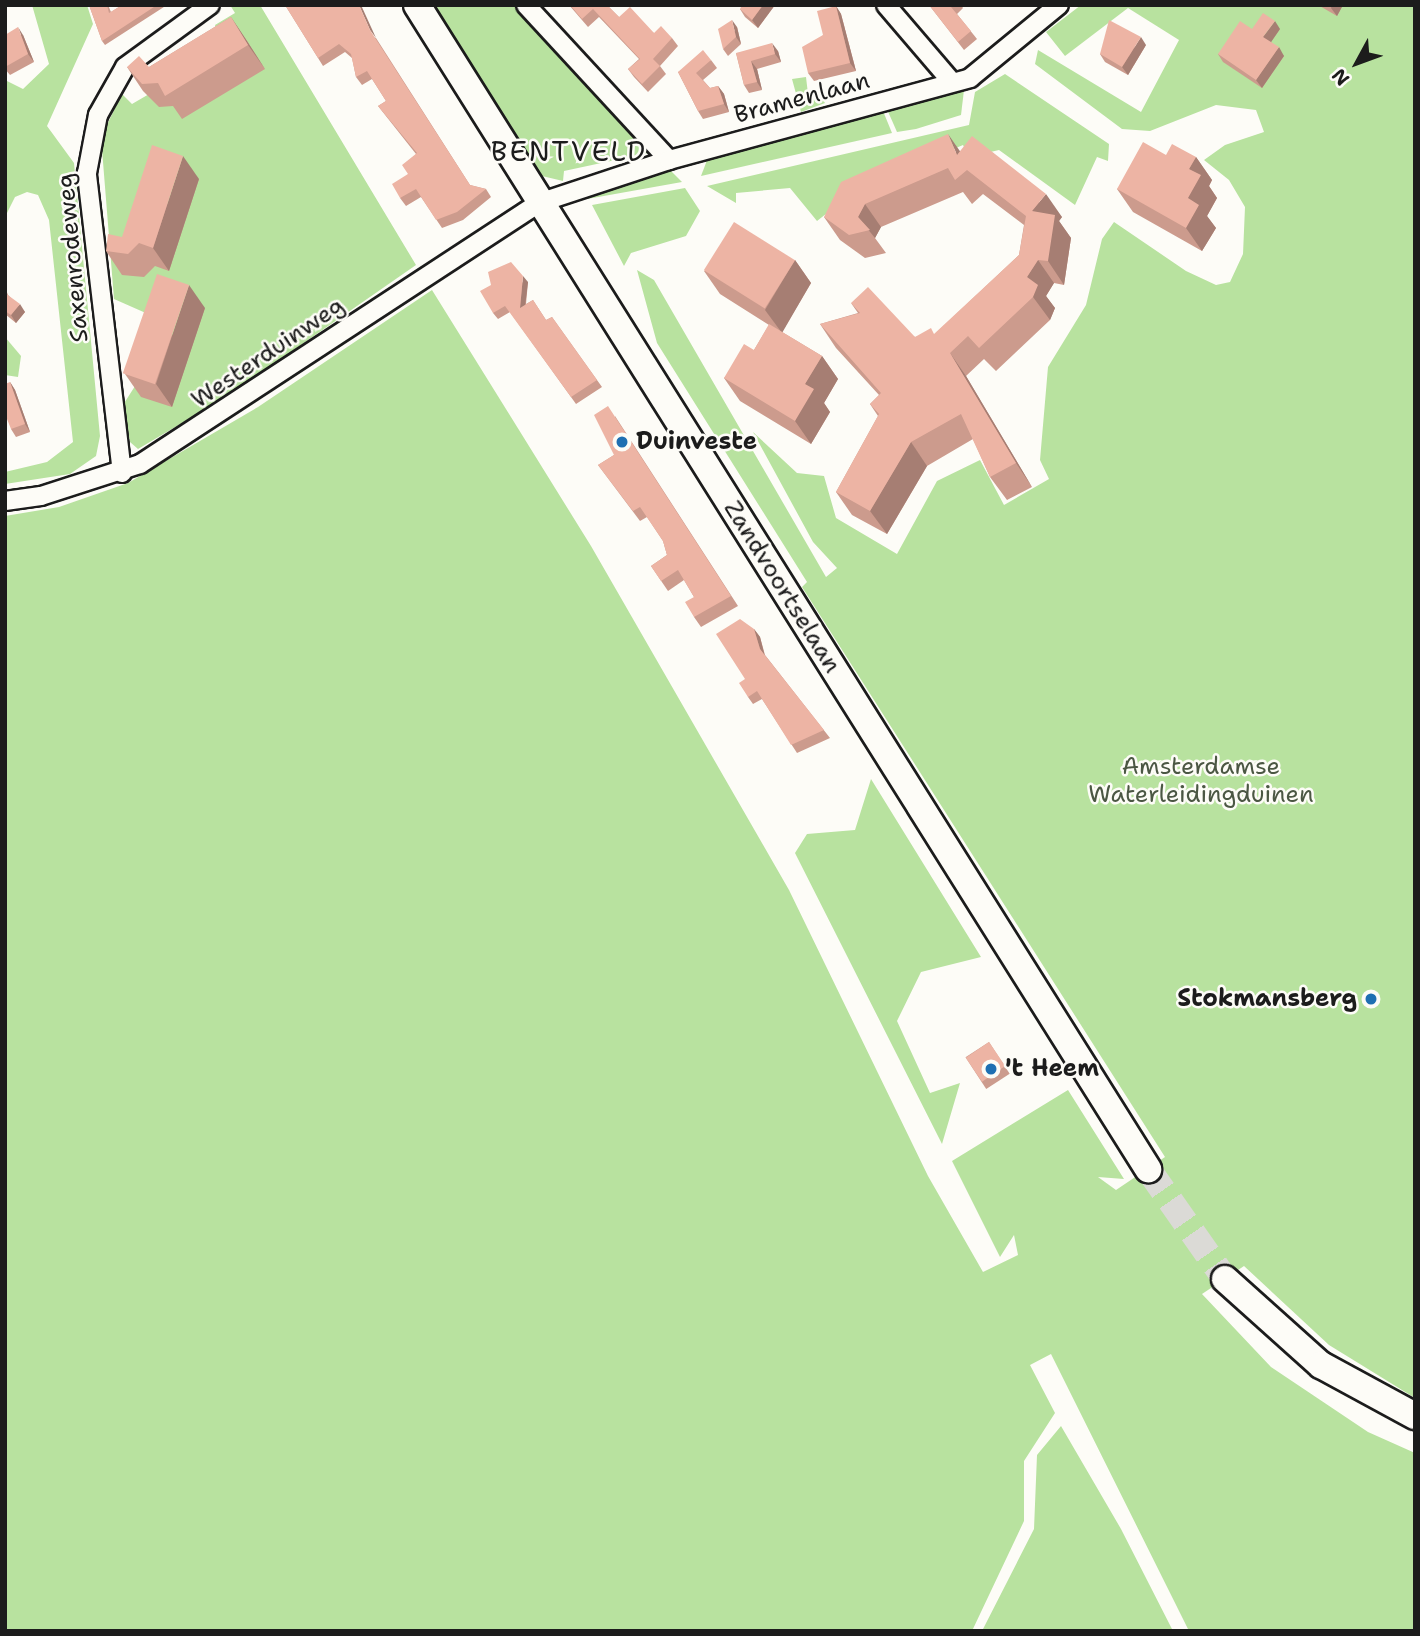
<!DOCTYPE html>
<style>
body{margin:0}
#map{position:relative;width:1420px;height:1636px;overflow:hidden;background:#fdfcf7;font-family:"Shantell Sans",sans-serif}
div>[style]{position:absolute}
[style*='--x']{left:calc(var(--x)*1px);top:calc(var(--y)*1px);width:calc(var(--w)*1px);rotate:calc(var(--a)*1deg)}
.green>*{inset:0;background:#b8e29f}
.primary-tunnel>*{height:26px;margin-top:-13px;transform-origin:0;background:repeating-linear-gradient(90deg,#dbdad6 0 26px,transparent 0 39px)}
.roads{filter:drop-shadow(2px 0 #1c1c1c) drop-shadow(-2px 0 #1c1c1c) drop-shadow(0 2px #1c1c1c) drop-shadow(0 -2px #1c1c1c)}
.street>*{height:18px;margin:-9px;padding:0 9px;transform-origin:9px;border-radius:9px;background:#fdfcf7}
.primary>*{height:26px;margin:-13px;padding:0 13px;transform-origin:13px;border-radius:13px;background:#fdfcf7}
.wall>*{inset:0;background:#cc9b8d;transform-origin:0 0}
.shaded-wall>*{inset:0;background:#a67e73}
.building>*{inset:0;background:#edb4a4;transform-origin:0 0}
.dots>*{width:19px;height:19px;translate:-50% -50%;box-sizing:border-box;border:4px solid #fdfcf7;border-radius:50%}
span{translate:-50% -50%;white-space:nowrap;text-align:center;line-height:1.15;-webkit-text-stroke:5px #fdfcf7;paint-order:stroke}
.street-label{font-size:24px;color:#1c1c1c}
.poi-label{font-size:24px;color:#1c1c1c;font-weight:700}
.left{translate:0 -50%;text-align:left}
.right{translate:-100% -50%;text-align:right}
.park-label{font-size:24px;color:#4b5743}
.quarter-label{font-size:28px;color:#1c1c1c;letter-spacing:2px}
.frame{position:absolute;inset:0;border:7px solid #1c1c1c;pointer-events:none}
.north{position:absolute;left:1322px;top:28px;width:70px;height:70px;-webkit-text-stroke:5px #fdfcf7;paint-order:stroke;rotate:229deg;font-size:19px;font-weight:700;line-height:28px;text-align:center;color:#1c1c1c}
.north::after{content:'';display:block;margin:auto;width:24px;height:32px;background:#1c1c1c;clip-path:polygon(50% 0,100% 100%,50% 72%,0 100%)}
</style>
<div id="map">
<div class="green">
<i style="clip-path:polygon(32px 5px,87px 5px,93px 24px,47px 126px,74px 163px,100px 436px,96px 456px,70px 474px,5px 484px,5px 472px,47px 462px,73px 442px,49px 220px,38px 195px,27px 192px,15px 197px,5px 217px,5px 80px,23px 89px,49px 64px)"></i>
<i style="clip-path:polygon(230px 5px,260px 5px,416px 265px,226px 397px,138px 449px,130px 442px,123px 405px,142px 375px,148px 314px,114px 299px,101px 137px,122px 94px,132px 104px,168px 83px,217px 33px,215px 25px,235px 13px)"></i>
<i style="clip-path:polygon(430px 5px,519px 5px,648px 153px,564px 171px,563px 181px,542px 176px)"></i>
<i style="clip-path:polygon(1081px 5px,1415px 5px,1415px 1398px,1329px 1345px,1244px 1266px,1202px 1294px,1271px 1367px,1368px 1432px,1415px 1453px,1415px 1631px,1189px 1631px,1051px 1354px,1030px 1365px,1055px 1413px,1024px 1461px,1024px 1521px,972px 1631px,5px 1631px,5px 516px,59px 507px,128px 483px,258px 407px,432px 290px,591px 546px,789px 890px,928px 1176px,983px 1272px,1018px 1255px,1014px 1235px,1000px 1257px,952px 1161px,1068px 1090px,1124px 1179px,1098px 1177px,1116px 1190px,1165px 1157px,802px 587px,807px 582px,657px 343px,637px 270px,654px 280px,826px 577px,837px 568px,813px 542px,753px 432px,797px 473px,824px 476px,836px 518px,897px 554px,937px 481px,980px 460px,1004px 505px,1049px 479px,1040px 460px,1048px 367px,1086px 305px,1102px 239px,1114px 222px,1186px 271px,1216px 285px,1230px 282px,1243px 254px,1245px 207px,1229px 180px,1204px 160px,1225px 145px,1264px 132px,1256px 110px,1216px 105px,1150px 131px,1122px 129px,1035px 64px,1038px 50px,1141px 112px,1179px 40px,1128px 8px,1065px 56px,1046px 32px)"></i>
<i style="clip-path:polygon(1005px 74px,1109px 144px,1108px 161px,1097px 157px,1075px 205px,999px 150px,969px 157px,963px 145px,855px 191px,817px 221px,790px 188px,736px 193px,736px 203px,707px 186px,969px 125px,975px 92px)"></i>
<i style="clip-path:polygon(806px 77px,808px 94px,819px 94px,825px 103px,801px 112px,792px 79px)"></i>
<i style="clip-path:polygon(964px 90px,961px 115px,916px 129px,897px 132px,886px 107px)"></i>
<i style="clip-path:polygon(883px 111px,892px 133px,701px 176px,709px 155px)"></i>
<i style="clip-path:polygon(667px 167px,682px 182px,587px 199px,585px 192px)"></i>
<i style="clip-path:polygon(685px 188px,700px 211px,686px 236px,631px 253px,624px 266px,592px 205px)"></i>
<i style="clip-path:polygon(5px 337px,21px 356px,18px 377px,5px 375px)"></i>
<i style="clip-path:polygon(871px 779px,981px 957px,921px 972px,897px 1021px,930px 1093px,960px 1083px,942px 1144px,795px 853px,807px 834px,855px 830px)"></i>
<i style="clip-path:polygon(1061px 1426px,1121px 1529px,1173px 1631px,982px 1631px,1034px 1529px,1037px 1455px)"></i>
</div>
<div class="primary-tunnel">
<i style="--x:1148;--y:1169;--w:134;--a:55"></i>
</div>
<div class="roads">
<div class="street">
<i style="--x:526;--y:5;--w:211;--a:47.3"></i>
<i style="--x:886;--y:5;--w:101;--a:49.4"></i>
<i style="--x:122;--y:473;--w:302;--a:-96.7"></i>
<i style="--x:87;--y:173;--w:59;--a:-79.3"></i>
<i style="--x:98;--y:115;--w:55;--a:-60.6"></i>
<i style="--x:125;--y:67;--w:105;--a:-36.1"></i>
<i style="--x:5;--y:501;--w:36;--a:-8"></i>
<i style="--x:41;--y:496;--w:104;--a:-17.9"></i>
<i style="--x:140;--y:464;--w:477;--a:-33.2"></i>
<i style="--x:539;--y:203;--w:137;--a:-18.3"></i>
<i style="--x:669;--y:160;--w:312;--a:-15.2"></i>
<i style="--x:970;--y:78;--w:115;--a:-39.4"></i>
</div>
<div class="primary">
<i style="--x:417;--y:5;--w:1375;--a:57.87"></i>
<i style="--x:1225;--y:1279;--w:129;--a:41.9"></i>
<i style="--x:1321;--y:1365;--w:107;--a:28.5"></i>
</div>
</div>
<div class="wall">
<i style="clip-path:polygon(89px 5px,108px 5px,111px 12px,122px 5px,167px 5px,105px 45px,102px 41px)"></i>
<i style="clip-path:polygon(285px 5px,376px 38px,470px 185px,486px 189px,491px 197px,463px 220px,442px 228px,421px 197px,406px 206px,400px 198px,408px 174px,416px 154px,378px 106px,386px 101px,372px 79px,362px 85px,356px 77px,352px 58px,345px 52px,323px 66px)"></i>
<i style="clip-path:polygon(569px 5px,607px 5px,619px 17px,654px 33px,672px 38px,678px 46px,660px 66px,666px 74px,648px 92px,634px 77px,628px 69px,639px 59px,599px 17px,588px 27px)"></i>
<i style="clip-path:polygon(775px 5px,758px 28px,745px 17px,740px 9px)"></i>
<i style="clip-path:polygon(929px 5px,961px 5px,963px 8px,957px 14px,977px 39px,964px 50px)"></i>
<i style="clip-path:polygon(1318px 5px,1343px 5px,1337px 16px)"></i>
<i style="clip-path:polygon(836px 6px,841px 14px,856px 71px,814px 81px,808px 73px,823px 35px)"></i>
<i style="clip-path:polygon(231px 17px,247px 41px,265px 69px,182px 119px,173px 106px,159px 107px,143px 91px,127px 67px,149px 67px)"></i>
<i style="clip-path:polygon(737px 27px,741px 44px,728px 56px,723px 49px)"></i>
<i style="clip-path:polygon(1280px 29px,1271px 42px,1284px 56px,1262px 88px,1223px 62px,1218px 54px)"></i>
<i style="clip-path:polygon(5px 35px,23px 35px,34px 62px,10px 75px,5px 69px)"></i>
<i style="clip-path:polygon(1146px 45px,1128px 75px,1105px 62px,1100px 54px)"></i>
<i style="clip-path:polygon(778px 51px,781px 62px,757px 69px,762px 90px,749px 93px,744px 85px,736px 53px)"></i>
<i style="clip-path:polygon(711px 60px,717px 68px,703px 80px,710px 88px,718px 86px,724px 94px,729px 112px,703px 119px,698px 111px,678px 72px)"></i>
<i style="clip-path:polygon(960px 151px,1062px 217px,1059px 221px,1071px 238px,1064px 285px,1054px 283px,1046px 296px,1055px 308px,1050px 320px,996px 371px,984px 359px,966px 376px,1032px 487px,1007px 500px,990px 477px,973px 439px,927px 466px,887px 534px,852px 515px,836px 492px,878px 416px,870px 404px,879px 395px,836px 348px,820px 324px,858px 313px,851px 303px,915px 337px,935px 334px,1019px 255px,1024px 225px,983px 194px,972px 204px,963px 192px,881px 227px,875px 238px,886px 253px,865px 258px,840px 240px,824px 217px)"></i>
<i style="clip-path:polygon(1166px 155px,1196px 157px,1212px 180px,1209px 186px,1217px 198px,1207px 216px,1216px 228px,1202px 251px,1133px 212px,1117px 189px)"></i>
<i style="clip-path:polygon(199px 179px,169px 271px,155px 266px,144px 277px,122px 275px,106px 251px)"></i>
<i style="clip-path:polygon(795px 260px,811px 283px,782px 332px,822px 356px,838px 379px,824px 403px,830px 412px,811px 444px,740px 401px,724px 378px,754px 350px,769px 325px,720px 294px,704px 271px)"></i>
<i style="clip-path:polygon(528px 282px,526px 304px,533px 300px,546px 320px,552px 317px,602px 387px,576px 404px,510px 312px,498px 319px,493px 313px,491px 285px)"></i>
<i style="clip-path:polygon(5px 287px,8px 295px,25px 312px,16px 323px,5px 314px)"></i>
<i style="clip-path:polygon(205px 308px,172px 407px,141px 397px,125px 374px)"></i>
<i style="clip-path:polygon(10px 382px,15px 390px,30px 432px,16px 437px,11px 429px)"></i>
<i style="clip-path:polygon(615px 416px,738px 606px,701px 627px,694px 617px,694px 597px,684px 580px,668px 591px,651px 566px,667px 555px,663px 541px,647px 517px,640px 521px,598px 465px,614px 455px)"></i>
<i style="clip-path:polygon(754px 629px,760px 637px,765px 655px,830px 738px,797px 753px,762px 699px,753px 704px,748px 697px,745px 679px)"></i>
<i style="left:989px;top:1042px;width:38px;height:28px;rotate:57deg"></i>
</div>
<div class="shaded-wall">
<i style="clip-path:polygon(359px 5px,361px 5px,376px 38px,370px 30px)"></i>
<i style="clip-path:polygon(763px 5px,775px 5px,758px 28px,752px 20px)"></i>
<i style="clip-path:polygon(1332px 5px,1343px 5px,1337px 16px,1331px 8px)"></i>
<i style="clip-path:polygon(836px 6px,841px 14px,856px 71px,850px 63px)"></i>
<i style="clip-path:polygon(231px 17px,247px 41px,265px 69px,248px 45px)"></i>
<i style="clip-path:polygon(732px 20px,737px 27px,741px 44px,736px 37px)"></i>
<i style="clip-path:polygon(1275px 21px,1280px 29px,1269px 45px,1263px 37px)"></i>
<i style="clip-path:polygon(18px 27px,23px 35px,34px 62px,28px 54px)"></i>
<i style="clip-path:polygon(1141px 37px,1146px 45px,1128px 75px,1122px 67px)"></i>
<i style="clip-path:polygon(772px 43px,778px 51px,781px 62px,775px 54px)"></i>
<i style="clip-path:polygon(1279px 47px,1284px 56px,1262px 88px,1256px 80px)"></i>
<i style="clip-path:polygon(751px 61px,757px 69px,762px 90px,757px 82px)"></i>
<i style="clip-path:polygon(718px 86px,724px 94px,729px 112px,724px 104px)"></i>
<i style="clip-path:polygon(948px 134px,964px 157px,957px 155px)"></i>
<i style="clip-path:polygon(183px 156px,199px 179px,169px 271px,153px 248px)"></i>
<i style="clip-path:polygon(1196px 157px,1212px 180px,1209px 186px,1217px 198px,1207px 216px,1216px 228px,1202px 251px,1186px 228px,1189px 169px)"></i>
<i style="clip-path:polygon(1046px 194px,1062px 217px,1059px 221px,1071px 238px,1064px 285px,1048px 261px,1032px 211px)"></i>
<i style="clip-path:polygon(865px 204px,881px 227px,875px 238px,858px 217px)"></i>
<i style="clip-path:polygon(795px 260px,811px 283px,782px 333px,765px 310px)"></i>
<i style="clip-path:polygon(1038px 260px,1054px 283px,1046px 296px,1055px 308px,1050px 320px,1033px 297px,1027px 277px)"></i>
<i style="clip-path:polygon(523px 276px,528px 282px,524px 315px,520px 308px)"></i>
<i style="clip-path:polygon(189px 285px,205px 308px,172px 407px,156px 384px)"></i>
<i style="clip-path:polygon(20px 304px,25px 312px,16px 323px,11px 315px)"></i>
<i style="clip-path:polygon(950px 353px,966px 376px,1032px 487px,1016px 463px)"></i>
<i style="clip-path:polygon(822px 356px,838px 379px,824px 403px,830px 412px,811px 444px,795px 421px,805px 384px)"></i>
<i style="clip-path:polygon(10px 382px,15px 390px,30px 432px,25px 424px)"></i>
<i style="clip-path:polygon(911px 442px,927px 466px,887px 534px,870px 511px)"></i>
<i style="clip-path:polygon(754px 629px,760px 637px,765px 657px,760px 649px)"></i>
</div>
<div class="building">
<i style="clip-path:polygon(89px 5px,107px 5px,109px 13px,122px 5px,157px 5px,102px 41px)"></i>
<i style="clip-path:polygon(285px 5px,359px 5px,370px 30px,470px 185px,486px 189px,457px 212px,436px 220px,416px 189px,400px 198px,392px 184px,408px 174px,402px 165px,417px 153px,378px 106px,386px 101px,367px 71px,356px 77px,351px 54px,339px 44px,318px 58px)"></i>
<i style="clip-path:polygon(570px 5px,607px 5px,619px 17px,630px 7px,654px 33px,661px 26px,672px 38px,653px 59px,660px 66px,642px 84px,628px 69px,640px 59px,593px 9px,582px 19px)"></i>
<i style="clip-path:polygon(742px 5px,763px 5px,752px 20px,740px 9px)"></i>
<i style="clip-path:polygon(929px 5px,952px 5px,951px 7px,971px 31px,958px 42px)"></i>
<i style="clip-path:polygon(836px 6px,850px 63px,808px 73px,802px 47px,823px 35px,817px 11px)"></i>
<i style="clip-path:polygon(1263px 13px,1275px 21px,1263px 37px,1279px 47px,1256px 80px,1218px 54px,1240px 21px,1252px 29px)"></i>
<i style="clip-path:polygon(231px 17px,248px 45px,165px 96px,158px 83px,142px 84px,127px 67px,139px 56px,149px 67px)"></i>
<i style="clip-path:polygon(732px 20px,736px 37px,723px 49px,718px 29px)"></i>
<i style="clip-path:polygon(1109px 20px,1141px 37px,1122px 67px,1100px 54px)"></i>
<i style="clip-path:polygon(18px 27px,28px 54px,5px 67px,5px 35px)"></i>
<i style="clip-path:polygon(772px 43px,775px 54px,751px 61px,757px 82px,744px 85px,736px 53px)"></i>
<i style="clip-path:polygon(703px 50px,711px 60px,696px 73px,710px 88px,718px 86px,724px 104px,698px 111px,678px 72px)"></i>
<i style="clip-path:polygon(948px 134px,957px 155px,972px 136px,1046px 194px,1032px 211px,1055px 215px,1048px 261px,1038px 260px,1027px 277px,1038px 285px,1033px 297px,979px 348px,968px 336px,950px 353px,1016px 463px,990px 477px,961px 414px,911px 442px,870px 511px,836px 492px,879px 414px,870px 404px,881px 393px,820px 324px,860px 313px,851px 303px,868px 287px,915px 337px,931px 328px,934px 334px,1019px 255px,1026px 216px,967px 170px,955px 180px,948px 168px,865px 204px,858px 217px,870px 230px,849px 235px,824px 217px,841px 182px)"></i>
<i style="clip-path:polygon(1143px 142px,1166px 155px,1172px 144px,1196px 157px,1189px 169px,1201px 175px,1188px 198px,1199px 205px,1186px 228px,1117px 189px)"></i>
<i style="clip-path:polygon(152px 145px,183px 156px,153px 248px,139px 243px,128px 254px,106px 251px,108px 234px,122px 237px)"></i>
<i style="left:734px;top:222px;width:72px;height:57px;rotate:32deg"></i>
<i style="clip-path:polygon(511px 262px,523px 276px,520px 308px,533px 300px,546px 320px,552px 317px,597px 380px,571px 397px,505px 306px,493px 313px,480px 291px,491px 285px,488px 272px)"></i>
<i style="left:157px;top:274px;width:34px;height:105px;rotate:19deg"></i>
<i style="clip-path:polygon(5px 293px,20px 304px,11px 315px,5px 311px)"></i>
<i style="clip-path:polygon(769px 324px,822px 356px,805px 384px,814px 389px,795px 421px,724px 378px,744px 344px,754px 350px)"></i>
<i style="clip-path:polygon(10px 382px,25px 424px,11px 429px,5px 414px,5px 384px)"></i>
<i style="clip-path:polygon(608px 406px,731px 596px,694px 617px,685px 602px,694px 597px,678px 570px,661px 581px,651px 566px,667px 555px,663px 541px,640px 507px,633px 511px,598px 465px,614px 455px,594px 415px)"></i>
<i style="clip-path:polygon(740px 619px,754px 629px,760px 649px,824px 730px,791px 745px,757px 691px,748px 697px,739px 683px,745px 679px,716px 634px)"></i>
<i style="left:989px;top:1042px;width:29px;height:28px;rotate:56deg"></i>
</div>
<div class="dots">
<i style="left:622px;top:442px;background:#1f6fb2"></i>
<i style="left:1371px;top:999px;background:#1f6fb2"></i>
<i style="left:991px;top:1069px;background:#1f6fb2"></i>
</div>
<div class="street-label">
<span style="left:802px;top:98px;rotate:-15deg">Bramenlaan</span>
<span style="left:73px;top:258px;rotate:-95deg">Saxenrodeweg</span>
<span style="left:268px;top:353px;rotate:-34deg">Westerduinweg</span>
<span style="left:782px;top:587px;rotate:58deg">Zandvoortselaan</span>
</div>
<div class="poi-label">
<span class="left" style="left:636px;top:442px">Duinveste</span>
<span class="right" style="left:1357px;top:999px">Stokmansberg</span>
<span class="left" style="left:1005px;top:1069px">'t Heem</span>
</div>
<div class="park-label">
<span style="left:1201px;top:781px">Amsterdamse<br>Waterleidingduinen</span>
</div>
<div class="quarter-label">
<span style="left:569px;top:151px">BENTVELD</span>
</div>
<div class="frame"></div>
<div class="north">N</div>
</div>
